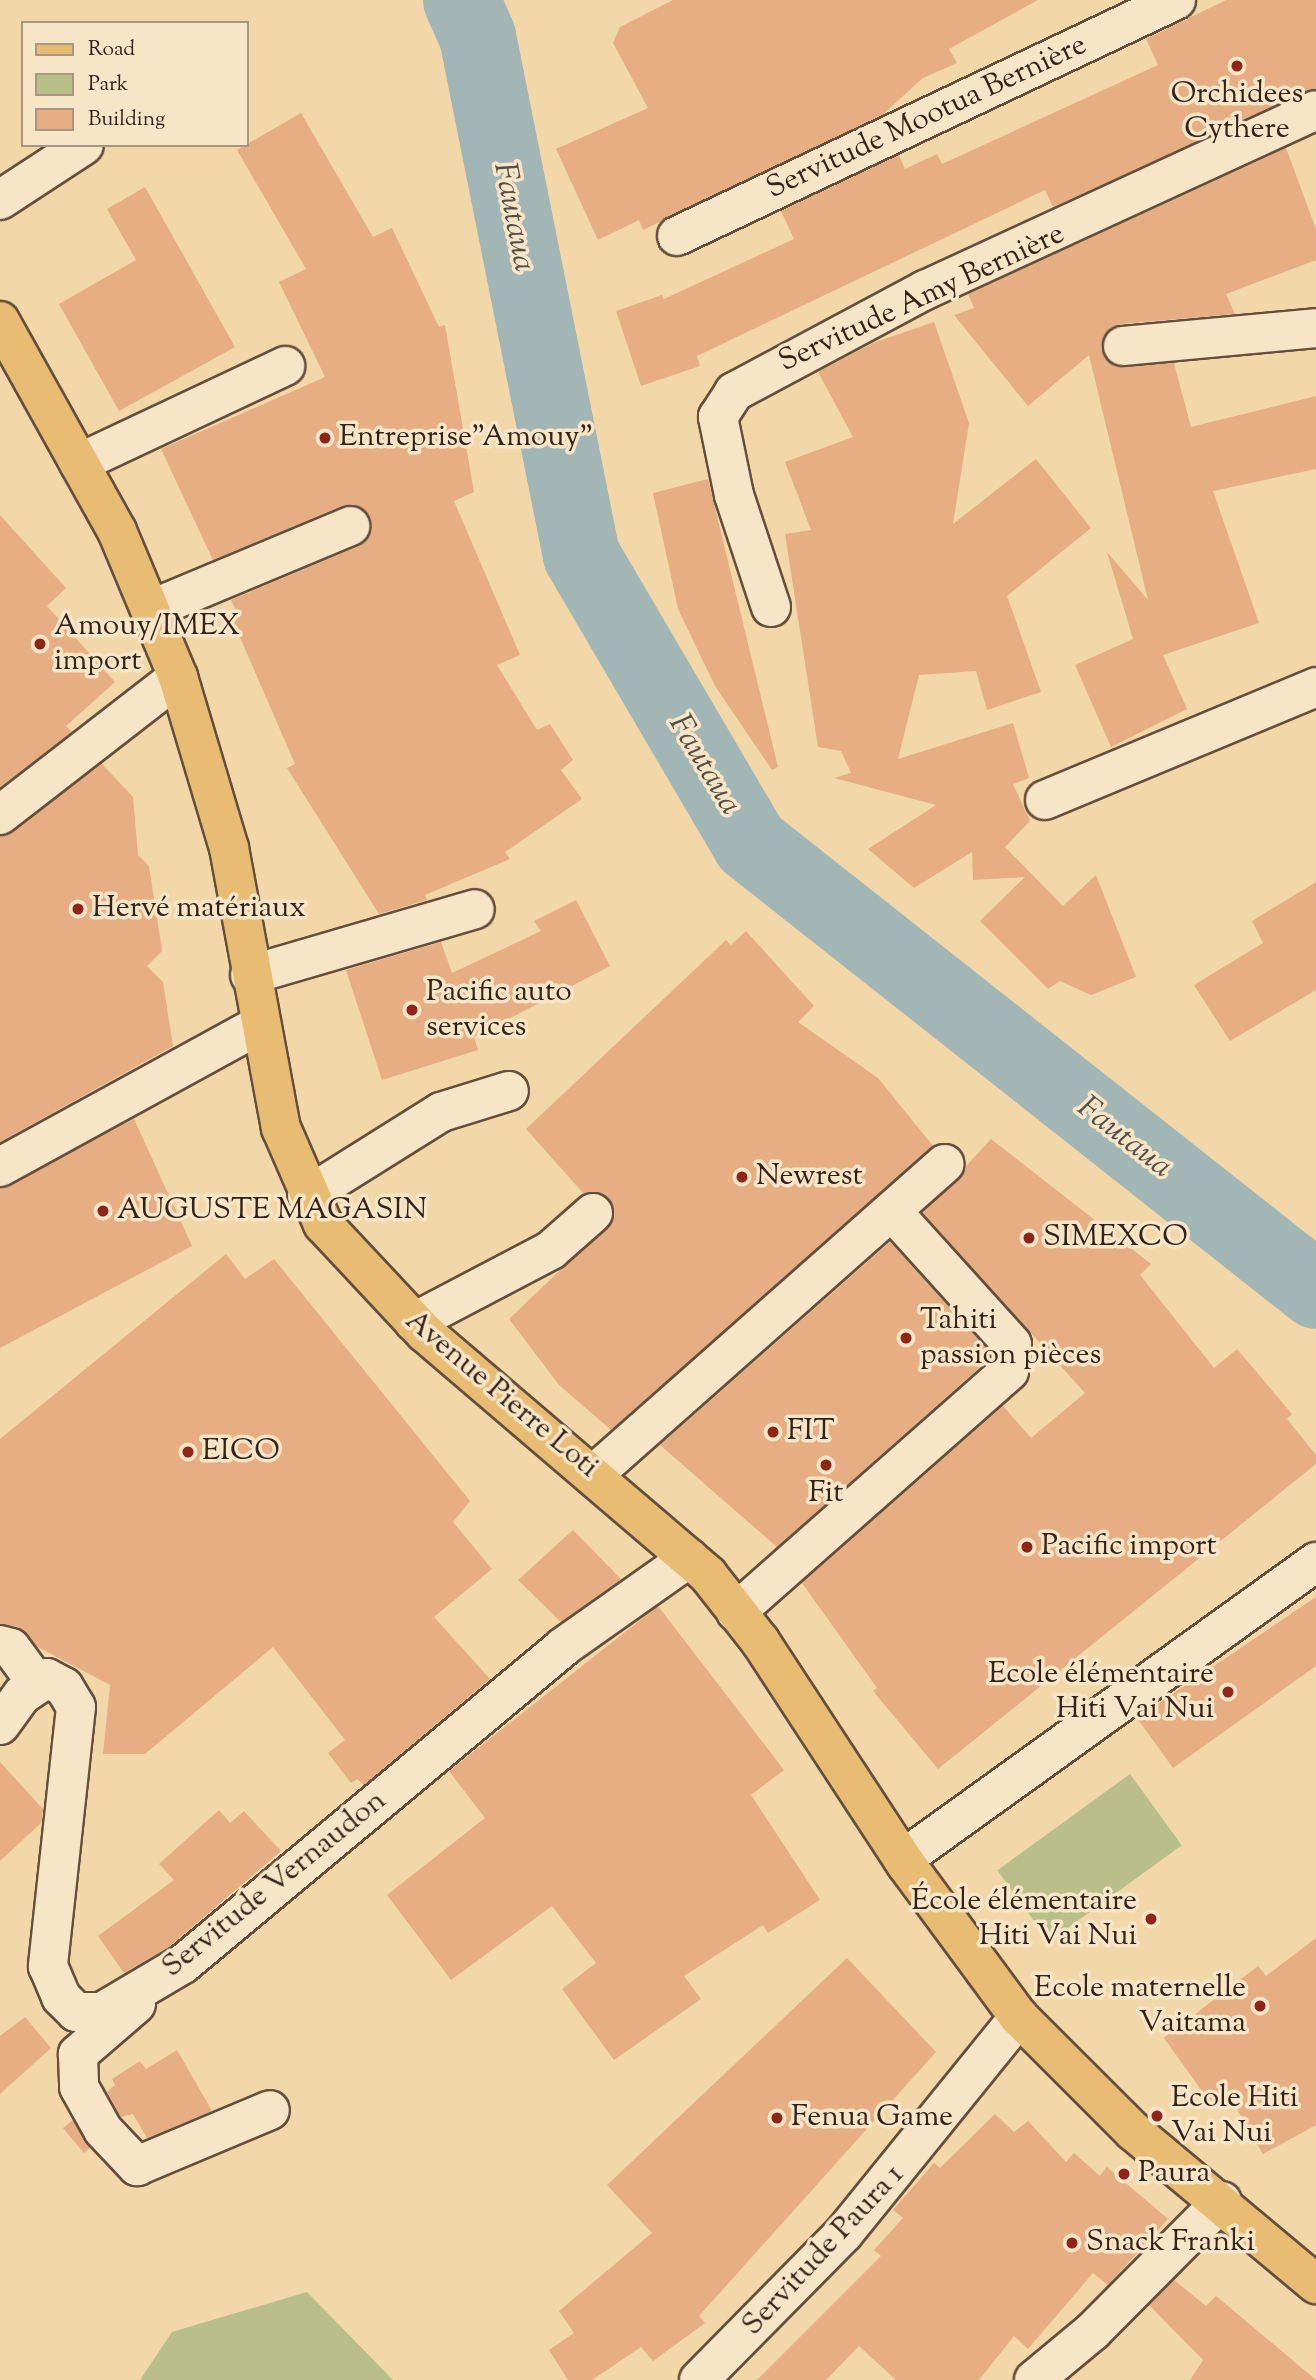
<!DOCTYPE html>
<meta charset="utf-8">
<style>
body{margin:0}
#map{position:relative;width:1316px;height:2380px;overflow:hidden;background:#f2d7a9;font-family:"Sorts Mill Goudy",serif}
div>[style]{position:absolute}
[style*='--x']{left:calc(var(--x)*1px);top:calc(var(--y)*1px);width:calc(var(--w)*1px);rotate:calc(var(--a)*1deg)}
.green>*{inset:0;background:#babe88;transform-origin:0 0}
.river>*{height:77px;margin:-38.5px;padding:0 38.5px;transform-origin:38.5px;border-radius:38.5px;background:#a2b6b5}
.building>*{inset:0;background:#e6ae82}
.roads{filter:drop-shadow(2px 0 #644f3d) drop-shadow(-2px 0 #644f3d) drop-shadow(0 2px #644f3d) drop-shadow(0 -2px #644f3d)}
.minor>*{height:38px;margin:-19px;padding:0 19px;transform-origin:19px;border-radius:19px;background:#f7e5c7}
.major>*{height:38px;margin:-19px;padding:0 19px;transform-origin:19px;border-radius:19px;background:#e9bc74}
.dots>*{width:19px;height:19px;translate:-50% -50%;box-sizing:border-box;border:4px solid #f7e5c7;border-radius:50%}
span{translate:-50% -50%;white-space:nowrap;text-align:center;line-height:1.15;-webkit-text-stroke:7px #f7e5c7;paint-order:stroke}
.poi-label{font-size:30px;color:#352219}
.left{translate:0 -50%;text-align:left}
.right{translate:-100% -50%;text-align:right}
.street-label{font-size:30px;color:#352219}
.water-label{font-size:32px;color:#564e48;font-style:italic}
.legend{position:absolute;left:21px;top:21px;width:228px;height:126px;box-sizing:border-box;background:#f7e5c7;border:2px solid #a99781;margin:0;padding:9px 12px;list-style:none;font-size:21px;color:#352219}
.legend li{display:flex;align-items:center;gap:14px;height:35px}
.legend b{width:35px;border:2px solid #a99781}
</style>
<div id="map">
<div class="green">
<i style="left:1130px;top:1774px;width:88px;height:164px;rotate:54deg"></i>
<i style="clip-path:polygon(307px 2292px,393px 2380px,140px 2380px,172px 2332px)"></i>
</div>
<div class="river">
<i style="--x:461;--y:0;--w:39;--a:66"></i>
<i style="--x:477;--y:36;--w:529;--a:78.67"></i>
<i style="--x:581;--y:555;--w:334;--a:59.6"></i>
<i style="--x:750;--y:843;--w:721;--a:38.3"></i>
</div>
<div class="building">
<i style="clip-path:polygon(673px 0,1038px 0,949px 49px,957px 63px,923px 78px,882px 115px,643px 230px,639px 220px,598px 240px,556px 149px,648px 108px,613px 43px,620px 27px)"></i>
<i style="clip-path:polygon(1226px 0,1316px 0,1316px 88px,1053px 207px,1045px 190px,697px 356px,700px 366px,641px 386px,616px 311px,662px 295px,664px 299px,794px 239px,781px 211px,899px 155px,905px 169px,937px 154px,942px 164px,1158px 65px,1146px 39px)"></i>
<i style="clip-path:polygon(301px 113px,373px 237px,392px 228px,439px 327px,445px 325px,474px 492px,454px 501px,520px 655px,497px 665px,537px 730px,550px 724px,573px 760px,561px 770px,582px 799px,505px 852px,510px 859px,425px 895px,427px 900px,379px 914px,287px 768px,295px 764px,232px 619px,239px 616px,231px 600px,359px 546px,372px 529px,370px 517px,353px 504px,342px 506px,213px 560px,161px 449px,325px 377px,279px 282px,306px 269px,237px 150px)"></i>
<i style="clip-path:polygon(1286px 148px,1316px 229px,1316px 260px,1226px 294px,1235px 314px,1121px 324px,1103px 338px,1105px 358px,1115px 366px,1174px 363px,1191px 427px,1316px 396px,1316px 469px,1213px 491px,1259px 623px,1163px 655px,1187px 709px,1111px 747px,1075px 665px,1133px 639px,1107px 552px,1148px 600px,1089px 355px,1028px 406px,954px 315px,974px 308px,968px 294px)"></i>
<i style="clip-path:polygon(145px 187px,235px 347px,119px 411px,59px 304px,136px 260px,107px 209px)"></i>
<i style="clip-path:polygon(934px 322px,969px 423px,953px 524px,1036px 459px,1091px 528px,1007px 596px,1041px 692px,987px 710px,976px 671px,919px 675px,898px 759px,1013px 723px,1029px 778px,1013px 784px,1030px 821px,1005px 847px,1063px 906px,1096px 875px,1136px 977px,1091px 995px,1060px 981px,1048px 989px,980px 921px,1025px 877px,973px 880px,972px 852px,914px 888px,868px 849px,936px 805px,834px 778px,851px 773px,841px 751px,818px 747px,785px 534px,811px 530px,785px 462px,853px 437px,818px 372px,873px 343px)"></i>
<i style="clip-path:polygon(708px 479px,778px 767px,772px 770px,715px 686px,678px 609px,653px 493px)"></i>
<i style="clip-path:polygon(0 515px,66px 588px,47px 606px,115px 682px,66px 726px,72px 732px,0 787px)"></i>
<i style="clip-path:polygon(102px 764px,133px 797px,138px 855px,149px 866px,162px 951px,147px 966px,163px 982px,173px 1046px,0 1142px,0 836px)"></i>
<i style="clip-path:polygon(1316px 882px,1316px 990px,1230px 1041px,1194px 985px,1263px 943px,1252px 921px)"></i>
<i style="clip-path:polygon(576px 900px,610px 966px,474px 1037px,478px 1050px,382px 1080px,346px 970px,441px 942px,452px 973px,541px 931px,534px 921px)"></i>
<i style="clip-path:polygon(746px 931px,814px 1006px,798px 1022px,878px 1078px,933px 1146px,611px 1430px,559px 1385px,509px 1319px,614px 1219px,609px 1198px,584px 1194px,526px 1129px,726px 940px,731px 945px)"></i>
<i style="clip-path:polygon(134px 1119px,192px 1246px,0 1348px,0 1189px)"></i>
<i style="clip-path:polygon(991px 1139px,1151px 1264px,1140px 1275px,1214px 1368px,1237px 1349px,1292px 1414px,1287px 1419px,1316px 1455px,1316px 1464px,938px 1769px,873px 1691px,877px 1688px,802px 1583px,1003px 1406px,1031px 1438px,1085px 1393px,923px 1213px)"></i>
<i style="clip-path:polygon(890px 1242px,989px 1351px,988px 1360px,777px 1547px,660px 1445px)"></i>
<i style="clip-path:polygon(226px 1254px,245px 1279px,274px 1259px,470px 1501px,453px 1522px,492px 1569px,434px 1617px,490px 1679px,364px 1785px,357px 1779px,351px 1783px,328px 1753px,345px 1740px,273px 1647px,145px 1754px,103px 1754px,110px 1685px,36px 1646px,18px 1627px,0 1624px,0 1439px)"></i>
<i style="clip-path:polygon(573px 1530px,621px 1579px,561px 1622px,518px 1580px)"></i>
<i style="clip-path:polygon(1316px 1597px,1316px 1666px,1173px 1768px,1137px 1718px)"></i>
<i style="clip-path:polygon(658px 1606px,784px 1770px,751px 1795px,820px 1900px,768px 1933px,763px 1925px,684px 1976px,701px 1999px,614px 2060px,562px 1989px,596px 1963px,552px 1906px,451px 1980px,387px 1895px,485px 1818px,449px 1771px)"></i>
<i style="clip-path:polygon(0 1762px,43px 1809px,41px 1823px,0 1861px)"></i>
<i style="clip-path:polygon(219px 1810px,230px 1823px,244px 1811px,281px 1851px,170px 1946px,124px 1973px,98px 1936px,174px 1880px,159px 1864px)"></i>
<i style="clip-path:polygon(1316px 1938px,1316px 2125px,1263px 2154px,1226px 2090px,1209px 2101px,1164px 2038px,1258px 1966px,1266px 1976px)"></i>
<i style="clip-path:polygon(847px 1958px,936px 2052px,699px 2316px,705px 2323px,653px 2361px,641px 2347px,592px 2380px,568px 2380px,549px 2350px,574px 2333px,559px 2311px,652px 2233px,607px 2185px)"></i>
<i style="clip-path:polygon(25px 2017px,51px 2048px,0 2094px,0 2036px)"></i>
<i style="clip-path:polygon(177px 2050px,212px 2111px,147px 2138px,133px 2114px,121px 2117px,107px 2092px,115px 2085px,112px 2079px,140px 2061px,146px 2069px)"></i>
<i style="clip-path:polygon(995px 2114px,1014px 2132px,1028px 2121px,1066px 2162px,1074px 2153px,1100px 2176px,1107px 2167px,1168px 2219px,1108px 2285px,1093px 2273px,1028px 2349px,1014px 2336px,979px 2380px,896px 2380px,859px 2346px,826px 2380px,757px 2380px,881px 2256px,874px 2250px,903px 2218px,893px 2210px,934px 2163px,940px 2168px)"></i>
<i style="clip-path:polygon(73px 2120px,90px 2148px,84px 2153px,63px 2128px)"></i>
<i style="clip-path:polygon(1174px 2280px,1206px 2306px,1216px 2296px,1316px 2380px,1190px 2380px,1203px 2360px,1149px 2305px)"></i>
</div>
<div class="roads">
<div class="minor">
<i style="--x:0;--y:200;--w:100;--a:-33.2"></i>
<i style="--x:677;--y:236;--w:552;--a:-25.31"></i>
<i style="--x:1123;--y:346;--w:194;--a:-5.3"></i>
<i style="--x:79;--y:463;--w:228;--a:-25.2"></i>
<i style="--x:771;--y:607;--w:118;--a:-108.3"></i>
<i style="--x:734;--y:495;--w:80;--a:-101.6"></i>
<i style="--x:718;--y:417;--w:30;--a:-57"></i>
<i style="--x:734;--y:392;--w:217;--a:-28.1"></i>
<i style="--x:925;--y:290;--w:430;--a:-24.7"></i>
<i style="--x:152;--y:609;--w:215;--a:-22.7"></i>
<i style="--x:1045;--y:800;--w:294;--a:-22.6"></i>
<i style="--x:0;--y:815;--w:225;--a:-37.8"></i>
<i style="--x:250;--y:975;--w:234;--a:-16.3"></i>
<i style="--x:0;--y:1167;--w:294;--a:-28.7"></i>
<i style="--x:307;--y:1196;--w:158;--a:-32.1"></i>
<i style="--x:441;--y:1112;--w:71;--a:-17.2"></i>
<i style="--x:414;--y:1322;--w:155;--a:-27.7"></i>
<i style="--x:551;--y:1250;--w:56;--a:-41.4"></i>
<i style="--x:594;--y:1474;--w:468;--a:-41.5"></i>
<i style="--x:736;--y:1612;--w:364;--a:-41.4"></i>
<i style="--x:1009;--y:1371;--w:27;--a:-84"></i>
<i style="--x:1012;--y:1344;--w:179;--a:-132.1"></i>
<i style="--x:0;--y:1645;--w:11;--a:15"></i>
<i style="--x:11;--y:1648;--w:42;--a:53.7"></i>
<i style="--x:0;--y:1725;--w:37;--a:-54"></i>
<i style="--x:22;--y:1695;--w:30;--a:-34"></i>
<i style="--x:47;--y:1678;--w:19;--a:28"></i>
<i style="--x:64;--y:1687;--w:23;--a:59"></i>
<i style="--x:76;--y:1707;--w:261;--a:96.2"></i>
<i style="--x:48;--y:1966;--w:34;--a:67"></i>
<i style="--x:61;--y:1997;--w:21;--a:45"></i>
<i style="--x:76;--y:2012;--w:26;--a:0"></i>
<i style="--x:102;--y:2012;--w:94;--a:-30.7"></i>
<i style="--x:183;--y:1964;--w:495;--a:-39.8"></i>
<i style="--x:563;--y:1647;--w:154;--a:-35.2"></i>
<i style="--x:903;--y:1859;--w:509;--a:-35.72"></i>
<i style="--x:136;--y:2004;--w:77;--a:139.2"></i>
<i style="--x:78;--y:2054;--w:33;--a:88"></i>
<i style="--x:79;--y:2087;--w:49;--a:60.8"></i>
<i style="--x:103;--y:2130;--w:50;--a:46.6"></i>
<i style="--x:137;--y:2166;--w:144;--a:-22.8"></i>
<i style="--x:699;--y:2380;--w:206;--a:-45.4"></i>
<i style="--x:844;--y:2233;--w:278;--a:-51"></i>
<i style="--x:1034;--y:2380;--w:77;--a:-39.7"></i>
<i style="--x:1093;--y:2331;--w:183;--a:-45.2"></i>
</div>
<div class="major">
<i style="--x:0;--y:321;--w:240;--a:60.9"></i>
<i style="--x:117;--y:531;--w:158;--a:67.3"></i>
<i style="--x:178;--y:677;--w:178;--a:73.4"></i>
<i style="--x:229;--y:848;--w:285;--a:79.5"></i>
<i style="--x:281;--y:1128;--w:105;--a:66.4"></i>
<i style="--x:323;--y:1224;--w:149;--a:46.9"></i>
<i style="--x:425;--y:1333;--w:372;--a:40.5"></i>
<i style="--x:708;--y:1575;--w:84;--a:51.8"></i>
<i style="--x:760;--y:1641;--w:267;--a:56.8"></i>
<i style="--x:906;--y:1864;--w:190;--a:53.6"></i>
<i style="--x:1019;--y:2017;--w:161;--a:45"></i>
<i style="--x:1133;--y:2131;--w:239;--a:39.9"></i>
</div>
</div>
<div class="dots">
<i style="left:1237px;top:66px;background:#8f2418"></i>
<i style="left:325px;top:438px;background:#8f2418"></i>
<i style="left:40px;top:644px;background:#8f2418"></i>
<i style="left:78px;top:909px;background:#8f2418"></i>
<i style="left:412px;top:1010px;background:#8f2418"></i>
<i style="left:742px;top:1177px;background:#8f2418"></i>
<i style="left:103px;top:1211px;background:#8f2418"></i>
<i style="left:1029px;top:1238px;background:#8f2418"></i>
<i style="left:906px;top:1338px;background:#8f2418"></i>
<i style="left:773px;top:1432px;background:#8f2418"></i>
<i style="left:188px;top:1452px;background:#8f2418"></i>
<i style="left:826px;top:1465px;background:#8f2418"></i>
<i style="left:1027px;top:1547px;background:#8f2418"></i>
<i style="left:1228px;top:1692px;background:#8f2418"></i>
<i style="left:1151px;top:1919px;background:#8f2418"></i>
<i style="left:1260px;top:2006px;background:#8f2418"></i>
<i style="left:1157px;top:2116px;background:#8f2418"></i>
<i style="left:777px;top:2118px;background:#8f2418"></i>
<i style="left:1124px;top:2174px;background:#8f2418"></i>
<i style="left:1072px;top:2243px;background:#8f2418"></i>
</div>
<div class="poi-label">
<span style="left:1237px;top:112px">Orchidees<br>Cythere</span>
<span class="left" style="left:339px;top:438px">Entreprise"Amouy"</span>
<span class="left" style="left:54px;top:644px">Amouy/IMEX<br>import</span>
<span class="left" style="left:92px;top:909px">Hervé matériaux</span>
<span class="left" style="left:426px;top:1010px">Pacific auto<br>services</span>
<span class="left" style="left:756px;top:1177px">Newrest</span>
<span class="left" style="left:117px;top:1211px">AUGUSTE MAGASIN</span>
<span class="left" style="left:1043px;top:1238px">SIMEXCO</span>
<span class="left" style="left:920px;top:1338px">Tahiti<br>passion pièces</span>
<span class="left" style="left:787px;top:1432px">FIT</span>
<span class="left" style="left:202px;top:1452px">EICO</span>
<span style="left:826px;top:1494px">Fit</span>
<span class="left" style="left:1041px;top:1547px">Pacific import</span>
<span class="right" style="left:1214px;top:1692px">Ecole élémentaire<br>Hiti Vai Nui</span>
<span class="right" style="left:1137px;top:1919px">École élémentaire<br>Hiti Vai Nui</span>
<span class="right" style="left:1246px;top:2006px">Ecole maternelle<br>Vaitama</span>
<span class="left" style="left:1171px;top:2116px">Ecole Hiti<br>Vai Nui</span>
<span class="left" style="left:791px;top:2118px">Fenua Game</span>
<span class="left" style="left:1138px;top:2174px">Paura</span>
<span class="left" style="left:1086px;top:2243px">Snack Franki</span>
</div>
<div class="street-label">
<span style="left:927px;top:118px;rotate:-25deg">Servitude Mootua Bernière</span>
<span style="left:922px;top:299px;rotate:-25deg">Servitude Amy Bernière</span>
<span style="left:501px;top:1395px;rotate:40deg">Avenue Pierre Loti</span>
<span style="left:275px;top:1885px;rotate:-39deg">Servitude Vernaudon</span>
<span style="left:824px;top:2251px;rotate:-47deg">Servitude Paura 1</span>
</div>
<div class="water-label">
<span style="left:513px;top:217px;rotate:79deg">Fautaua</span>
<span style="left:704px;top:765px;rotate:59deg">Fautaua</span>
<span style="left:1124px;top:1138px;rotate:38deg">Fautaua</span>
</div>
<ul class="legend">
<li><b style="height:9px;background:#e9bc74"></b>Road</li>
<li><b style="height:19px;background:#babe88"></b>Park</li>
<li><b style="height:19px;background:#e6ae82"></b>Building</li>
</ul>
</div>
